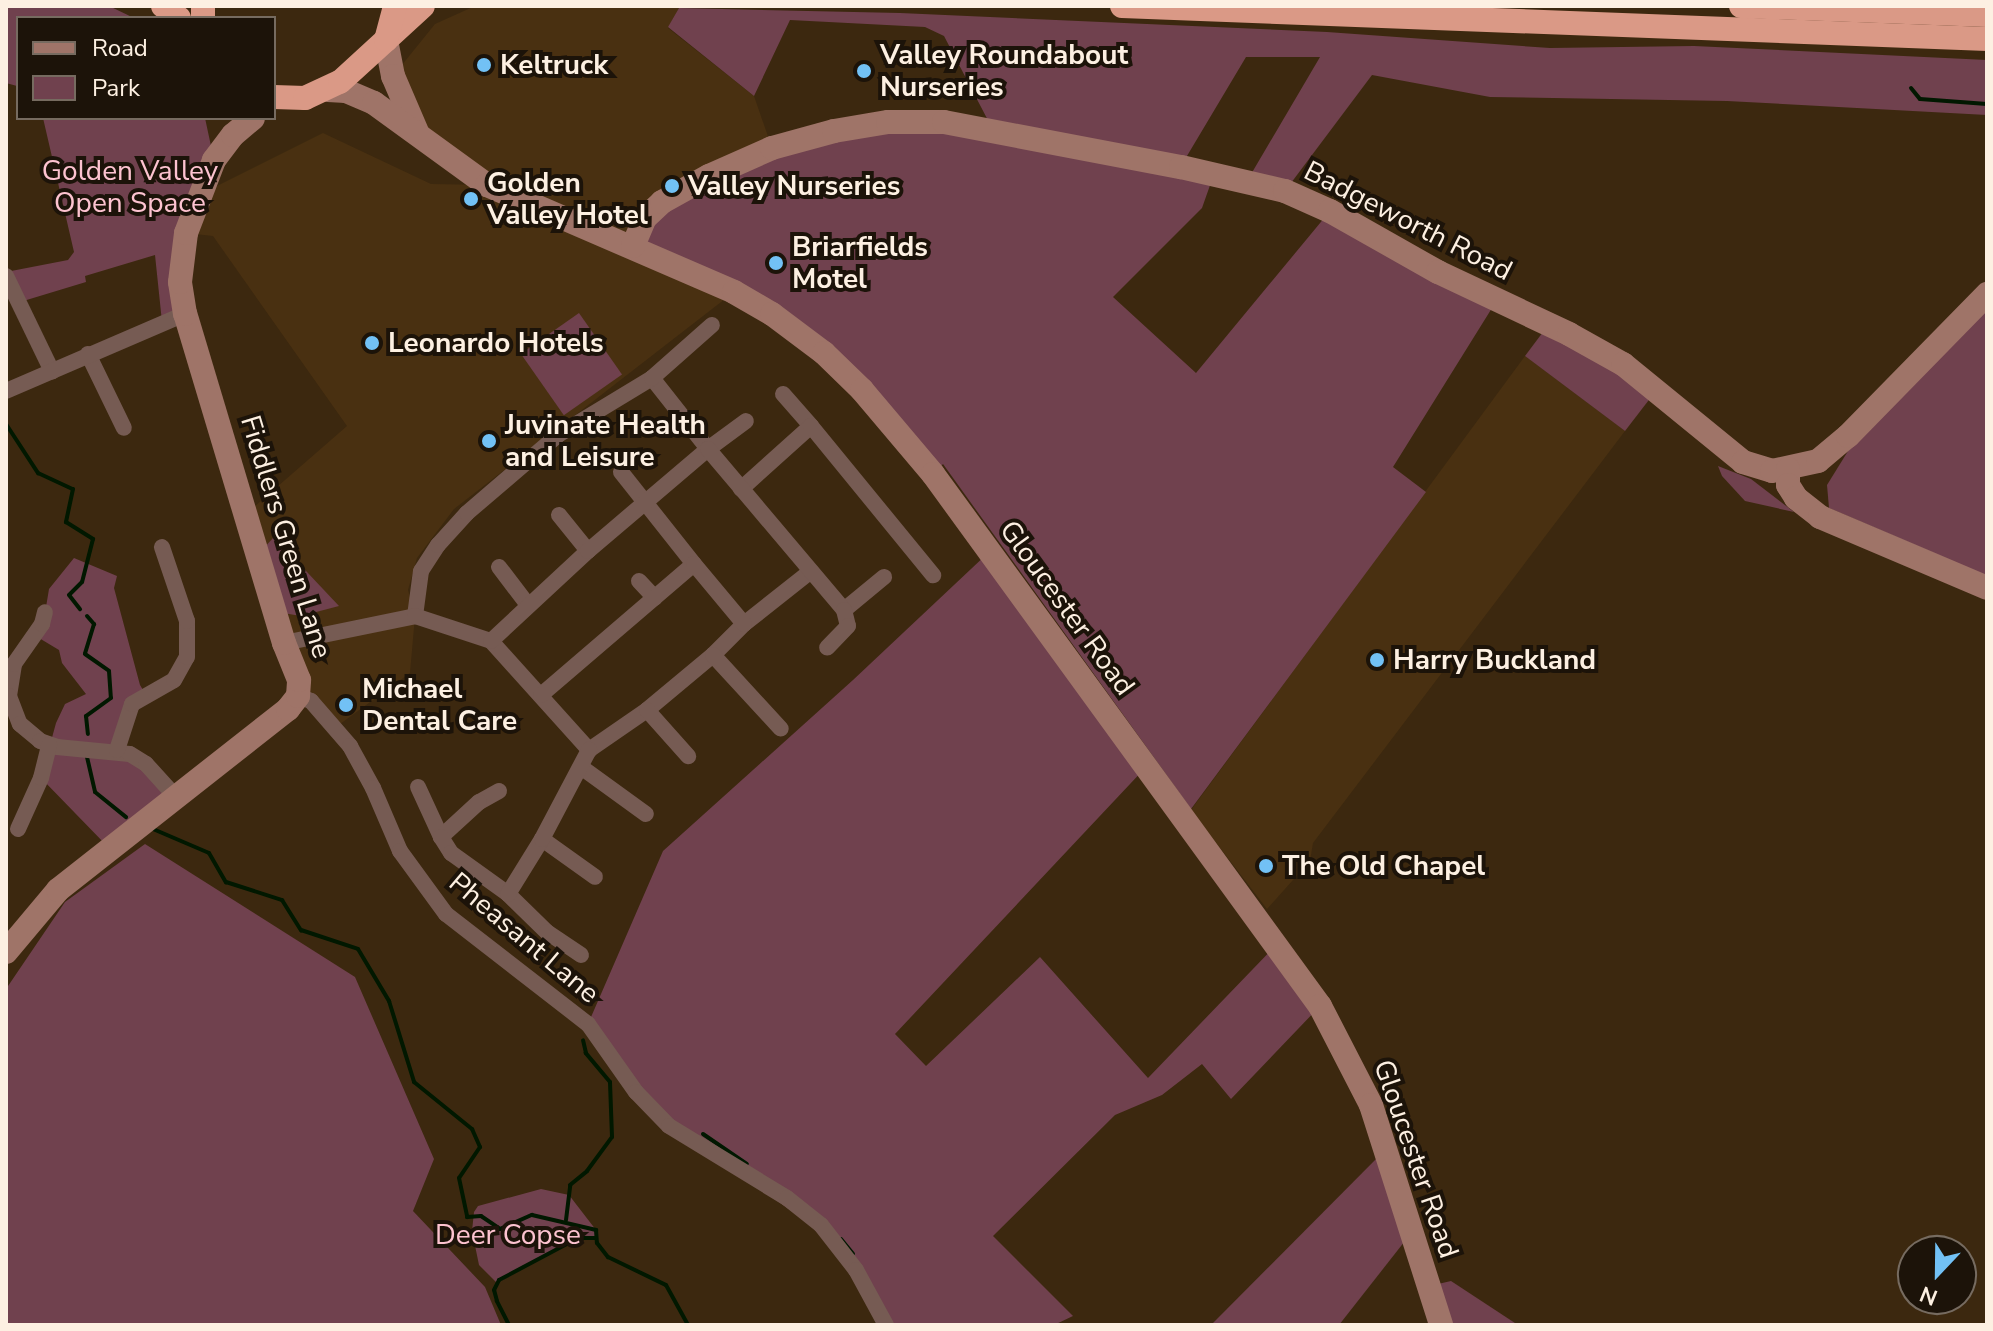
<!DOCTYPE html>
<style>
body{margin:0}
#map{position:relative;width:1993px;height:1331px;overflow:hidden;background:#3c280f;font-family:"Nunito Sans",sans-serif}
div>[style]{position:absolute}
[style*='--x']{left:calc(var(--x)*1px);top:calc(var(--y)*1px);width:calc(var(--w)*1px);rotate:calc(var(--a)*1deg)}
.built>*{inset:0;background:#493011}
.green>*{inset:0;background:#70414e;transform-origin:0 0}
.stream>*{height:4px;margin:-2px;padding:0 2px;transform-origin:2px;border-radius:2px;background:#011800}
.street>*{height:16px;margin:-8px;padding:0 8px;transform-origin:8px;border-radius:8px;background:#765b53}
.secondary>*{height:24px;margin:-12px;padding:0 12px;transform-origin:12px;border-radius:12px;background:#9f7468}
.highway>*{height:24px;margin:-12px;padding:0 12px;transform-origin:12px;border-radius:12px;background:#da9986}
.dots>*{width:22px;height:22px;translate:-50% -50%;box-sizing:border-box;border:4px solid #1c1309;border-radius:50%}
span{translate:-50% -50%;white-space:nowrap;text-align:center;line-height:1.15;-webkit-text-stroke:8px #1c1309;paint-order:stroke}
.poi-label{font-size:28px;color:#fdf0e2;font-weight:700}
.left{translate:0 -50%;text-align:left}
.park-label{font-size:28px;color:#fdc3d0}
.street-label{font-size:28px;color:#fdf0e2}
.frame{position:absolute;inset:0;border:8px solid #fdf0e2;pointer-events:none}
.legend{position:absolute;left:16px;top:16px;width:260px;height:104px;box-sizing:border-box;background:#1c1309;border:2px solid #766b60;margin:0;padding:10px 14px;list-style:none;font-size:24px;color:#fdf0e2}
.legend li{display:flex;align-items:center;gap:16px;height:40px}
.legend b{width:40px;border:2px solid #766b60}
.north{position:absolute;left:1897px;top:1235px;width:80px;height:80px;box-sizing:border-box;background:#1c1309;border:2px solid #766b60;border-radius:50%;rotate:202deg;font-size:22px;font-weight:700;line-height:32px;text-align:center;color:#fdf0e2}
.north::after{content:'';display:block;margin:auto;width:28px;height:36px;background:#72c1f5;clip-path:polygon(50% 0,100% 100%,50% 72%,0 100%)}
</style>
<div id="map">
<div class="built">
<i style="clip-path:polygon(475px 6px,679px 8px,668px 28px,754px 96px,772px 148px,734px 292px,454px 509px,417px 558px,408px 590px,415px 616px,410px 673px,336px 727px,311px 701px,246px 514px,347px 426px,213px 236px,186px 233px,199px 195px,323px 133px,431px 184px,486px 185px,419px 136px,393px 76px,435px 24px)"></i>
<i style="clip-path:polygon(1525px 356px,1625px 431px,1313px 843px,1310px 861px,1267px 909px,1191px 810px)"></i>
</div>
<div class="green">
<i style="clip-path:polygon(6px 6px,109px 6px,134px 18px,18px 18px,18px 91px,17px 86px,6px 83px)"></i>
<i style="clip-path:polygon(679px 8px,900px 13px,1327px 32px,1550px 48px,1694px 46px,1987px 60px,1987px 115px,1727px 101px,1490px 97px,1372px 75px,1285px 191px,1247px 181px,1320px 57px,1246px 57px,1181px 166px,1214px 174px,1202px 208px,1113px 297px,1196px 373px,1330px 211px,1497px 300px,1393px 467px,1426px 492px,1191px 809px,943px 464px,933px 474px,824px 353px,633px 246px,645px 218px,834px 131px,993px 130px,944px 36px,925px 27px,790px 20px,754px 96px,668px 27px)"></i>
<i style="clip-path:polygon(43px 118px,205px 118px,214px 160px,199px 195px,185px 314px,162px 322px,155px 255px,85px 276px,86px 282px,20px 302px,6px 272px,68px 260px,74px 252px)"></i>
<i style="clip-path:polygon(1987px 304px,1987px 576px,1829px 508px,1827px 485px,1853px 443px)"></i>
<i style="left:579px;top:313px;width:75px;height:71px;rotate:55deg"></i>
<i style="clip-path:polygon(1549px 324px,1655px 392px,1625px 431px,1525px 356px)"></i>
<i style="clip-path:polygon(1718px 466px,1751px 479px,1794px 512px,1745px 501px,1722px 476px)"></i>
<i style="clip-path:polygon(274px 537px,339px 606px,301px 616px,283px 613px,262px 550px)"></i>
<i style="clip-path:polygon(988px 553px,1146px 767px,895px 1034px,926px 1066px,1040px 957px,1148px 1078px,1277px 944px,1320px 1006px,1231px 1099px,1202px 1064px,1162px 1095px,1115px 1115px,993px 1236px,1073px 1316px,1054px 1325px,886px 1325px,835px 1241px,669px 1126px,588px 1024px,663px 851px,853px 680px)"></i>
<i style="clip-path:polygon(74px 558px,117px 576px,114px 588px,140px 685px,146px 695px,117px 750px,175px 796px,108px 847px,41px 778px,56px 723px,65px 704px,86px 694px,62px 663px,59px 650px,34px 635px,44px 619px,49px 589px)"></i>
<i style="clip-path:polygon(145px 844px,355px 977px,434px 1159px,413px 1211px,485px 1287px,501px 1325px,6px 1325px,6px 989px,65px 902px)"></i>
<i style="clip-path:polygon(1386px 1149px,1412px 1232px,1339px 1325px,1211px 1325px)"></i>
<i style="clip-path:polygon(541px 1189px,569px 1195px,596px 1230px,596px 1238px,578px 1238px,497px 1283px,479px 1265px,472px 1231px,474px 1212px,478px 1206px)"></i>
<i style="clip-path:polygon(1451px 1281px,1518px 1325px,1450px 1325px,1438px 1284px)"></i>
</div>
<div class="stream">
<i style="--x:1911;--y:88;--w:14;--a:51"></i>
<i style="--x:1920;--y:99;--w:67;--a:4.3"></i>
<i style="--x:6;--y:424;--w:59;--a:56.9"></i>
<i style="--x:38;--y:473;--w:38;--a:25"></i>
<i style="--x:73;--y:489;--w:34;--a:102"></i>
<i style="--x:66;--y:522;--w:32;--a:32"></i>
<i style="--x:93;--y:539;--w:44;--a:104.3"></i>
<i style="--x:82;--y:582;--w:18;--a:135"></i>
<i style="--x:69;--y:595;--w:18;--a:52"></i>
<i style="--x:87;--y:616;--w:11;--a:49"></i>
<i style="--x:94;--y:624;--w:31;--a:107"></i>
<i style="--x:85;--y:654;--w:29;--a:35"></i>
<i style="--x:109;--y:671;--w:27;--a:86"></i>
<i style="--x:111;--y:698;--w:31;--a:144"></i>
<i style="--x:86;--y:716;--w:18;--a:84"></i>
<i style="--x:87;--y:757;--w:36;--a:77"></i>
<i style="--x:95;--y:792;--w:40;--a:39"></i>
<i style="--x:153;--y:829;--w:61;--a:23.2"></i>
<i style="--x:209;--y:853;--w:34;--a:60"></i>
<i style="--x:226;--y:882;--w:59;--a:17.8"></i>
<i style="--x:282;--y:900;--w:36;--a:58"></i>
<i style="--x:301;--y:930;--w:60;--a:18.4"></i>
<i style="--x:358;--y:949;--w:61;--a:59.2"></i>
<i style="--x:389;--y:1001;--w:85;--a:72.8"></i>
<i style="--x:414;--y:1082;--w:75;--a:39"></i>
<i style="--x:472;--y:1129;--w:20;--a:66"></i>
<i style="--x:480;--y:1147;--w:37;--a:124"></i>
<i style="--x:459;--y:1178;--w:40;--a:78"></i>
<i style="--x:467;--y:1217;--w:14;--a:-4"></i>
<i style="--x:481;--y:1216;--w:23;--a:34"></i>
<i style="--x:500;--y:1229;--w:35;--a:-24"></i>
<i style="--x:532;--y:1215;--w:66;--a:13.2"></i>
<i style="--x:596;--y:1230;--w:13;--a:86"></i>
<i style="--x:597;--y:1243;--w:18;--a:52"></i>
<i style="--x:608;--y:1257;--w:64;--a:25.8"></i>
<i style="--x:666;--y:1285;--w:46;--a:61.2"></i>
<i style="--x:703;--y:1134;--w:53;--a:34.3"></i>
<i style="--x:566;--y:1220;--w:35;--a:-83"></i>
<i style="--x:570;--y:1185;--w:22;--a:-39"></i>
<i style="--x:587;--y:1171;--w:42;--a:-53.7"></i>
<i style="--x:612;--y:1137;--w:55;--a:-92.1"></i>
<i style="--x:610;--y:1082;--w:38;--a:-130"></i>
<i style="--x:586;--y:1053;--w:13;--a:-103"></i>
<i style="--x:841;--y:1239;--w:19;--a:51"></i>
<i style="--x:509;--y:1325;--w:27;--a:-117"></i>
<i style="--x:497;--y:1301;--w:11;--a:-105"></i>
<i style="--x:494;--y:1290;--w:11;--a:-63"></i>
<i style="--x:499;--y:1280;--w:89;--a:-28"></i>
<i style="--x:578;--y:1238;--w:18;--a:0"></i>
</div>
<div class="street">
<i style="--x:6;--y:276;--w:106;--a:64.2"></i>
<i style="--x:88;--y:354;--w:82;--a:64.1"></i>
<i style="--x:652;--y:378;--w:90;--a:51.7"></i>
<i style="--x:708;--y:449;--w:47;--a:-36.4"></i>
<i style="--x:6;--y:391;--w:195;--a:-23.3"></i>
<i style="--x:783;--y:394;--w:43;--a:48.8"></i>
<i style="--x:621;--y:472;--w:117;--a:51.6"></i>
<i style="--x:741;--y:489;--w:94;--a:-42"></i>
<i style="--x:811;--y:426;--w:193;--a:50.7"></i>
<i style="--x:559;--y:515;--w:46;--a:51.1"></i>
<i style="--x:499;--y:567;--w:48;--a:52.7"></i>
<i style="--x:639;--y:581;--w:23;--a:47"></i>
<i style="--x:844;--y:610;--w:52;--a:-39.5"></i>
<i style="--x:415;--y:616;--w:45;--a:-82.4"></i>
<i style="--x:421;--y:571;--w:31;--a:-57"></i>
<i style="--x:438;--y:545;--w:43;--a:-47.8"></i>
<i style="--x:467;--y:513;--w:120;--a:-40.6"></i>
<i style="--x:558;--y:435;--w:110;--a:-31.2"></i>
<i style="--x:652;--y:378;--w:80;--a:-41.5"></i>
<i style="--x:491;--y:641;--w:147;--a:48"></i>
<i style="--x:589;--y:750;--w:70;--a:-34.6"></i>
<i style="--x:647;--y:710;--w:86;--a:-39.8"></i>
<i style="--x:713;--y:655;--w:44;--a:-45"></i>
<i style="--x:744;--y:624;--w:85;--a:-38.3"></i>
<i style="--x:284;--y:643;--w:134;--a:-11.6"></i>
<i style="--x:415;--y:616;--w:80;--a:18.2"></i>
<i style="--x:491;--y:641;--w:132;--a:-42.9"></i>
<i style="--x:588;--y:551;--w:157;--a:-40.4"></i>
<i style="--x:708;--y:449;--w:211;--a:49.8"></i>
<i style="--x:844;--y:610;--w:16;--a:76"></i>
<i style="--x:848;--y:626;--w:30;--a:134"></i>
<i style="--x:713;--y:655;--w:100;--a:47.4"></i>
<i style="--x:541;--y:695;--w:201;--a:-40.6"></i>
<i style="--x:694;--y:564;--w:78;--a:50.2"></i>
<i style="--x:9;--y:696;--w:32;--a:-81"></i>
<i style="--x:14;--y:664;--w:49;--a:-55"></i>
<i style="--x:42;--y:624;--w:12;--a:-76"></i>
<i style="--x:298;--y:696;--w:14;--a:21"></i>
<i style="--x:311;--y:701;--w:60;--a:49.1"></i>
<i style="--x:350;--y:746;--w:48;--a:61.3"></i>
<i style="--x:373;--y:788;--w:69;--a:66.8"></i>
<i style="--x:400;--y:851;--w:78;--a:53.9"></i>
<i style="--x:446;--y:914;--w:180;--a:37.8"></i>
<i style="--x:588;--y:1024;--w:83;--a:54.8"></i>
<i style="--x:636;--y:1092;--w:47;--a:45.9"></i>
<i style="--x:669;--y:1126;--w:138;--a:31.4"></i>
<i style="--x:787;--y:1198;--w:43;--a:38.5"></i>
<i style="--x:821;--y:1225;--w:57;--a:52.1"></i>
<i style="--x:856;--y:1270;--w:63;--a:61.4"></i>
<i style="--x:6;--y:697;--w:3;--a:-18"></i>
<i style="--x:9;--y:696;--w:30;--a:69"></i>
<i style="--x:20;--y:724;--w:26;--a:40"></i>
<i style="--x:40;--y:741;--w:18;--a:19"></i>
<i style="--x:57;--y:747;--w:73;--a:5.5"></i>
<i style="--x:130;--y:754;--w:19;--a:32"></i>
<i style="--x:146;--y:764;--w:43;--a:47.8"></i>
<i style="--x:647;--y:710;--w:62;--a:48.3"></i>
<i style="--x:117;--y:750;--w:48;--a:-71.9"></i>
<i style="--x:132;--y:704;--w:48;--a:-29.7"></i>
<i style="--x:174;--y:680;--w:26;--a:-61"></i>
<i style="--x:187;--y:657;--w:36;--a:-90"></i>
<i style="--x:187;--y:621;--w:78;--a:-108.7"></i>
<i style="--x:581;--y:767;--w:80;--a:35.9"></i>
<i style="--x:418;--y:787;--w:55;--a:65.3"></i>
<i style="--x:499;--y:791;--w:23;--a:151"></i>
<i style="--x:479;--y:802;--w:52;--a:137.4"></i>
<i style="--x:441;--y:837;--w:19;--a:58"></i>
<i style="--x:451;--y:853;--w:70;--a:35.7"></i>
<i style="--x:508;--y:894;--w:54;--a:44.3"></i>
<i style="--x:547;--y:932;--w:41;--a:34.1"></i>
<i style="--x:18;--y:829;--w:56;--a:-65.7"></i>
<i style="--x:41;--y:778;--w:34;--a:-76"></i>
<i style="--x:542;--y:839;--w:65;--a:35.6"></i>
<i style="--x:508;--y:894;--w:65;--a:-58.3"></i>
<i style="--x:542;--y:839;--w:101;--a:-62.2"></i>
</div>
<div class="secondary">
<i style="--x:386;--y:40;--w:37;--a:79"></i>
<i style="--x:393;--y:76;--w:61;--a:66.8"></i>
<i style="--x:328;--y:90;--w:18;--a:3"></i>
<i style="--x:346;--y:91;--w:30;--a:23"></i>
<i style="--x:374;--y:103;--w:140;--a:36"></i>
<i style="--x:487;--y:185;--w:269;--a:23.4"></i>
<i style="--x:734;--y:292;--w:44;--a:30.1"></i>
<i style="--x:772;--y:314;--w:65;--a:36.9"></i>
<i style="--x:824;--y:353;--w:53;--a:44.2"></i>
<i style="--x:862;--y:390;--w:110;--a:49.8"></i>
<i style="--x:933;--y:474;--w:658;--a:53.97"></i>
<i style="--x:1320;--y:1006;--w:111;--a:62.7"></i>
<i style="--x:1371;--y:1105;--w:231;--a:72.3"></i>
<i style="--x:633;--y:246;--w:30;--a:-67"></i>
<i style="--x:645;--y:218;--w:23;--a:-43"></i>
<i style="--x:662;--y:202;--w:54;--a:-29"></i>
<i style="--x:709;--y:176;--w:69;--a:-24"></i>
<i style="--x:772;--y:148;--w:64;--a:-15.3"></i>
<i style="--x:834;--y:131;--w:55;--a:-9.5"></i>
<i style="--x:888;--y:122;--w:56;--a:0"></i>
<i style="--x:944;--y:122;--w:241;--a:10.8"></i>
<i style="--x:1181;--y:167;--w:107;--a:13"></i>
<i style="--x:1285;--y:191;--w:49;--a:24"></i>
<i style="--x:1330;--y:211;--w:124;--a:29.5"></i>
<i style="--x:1438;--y:272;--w:145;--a:25.3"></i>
<i style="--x:1569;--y:334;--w:62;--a:29.1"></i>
<i style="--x:1623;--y:364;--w:155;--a:39.2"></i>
<i style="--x:1743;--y:462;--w:30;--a:17"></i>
<i style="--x:1772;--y:471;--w:47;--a:-12.3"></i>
<i style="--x:1818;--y:461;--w:39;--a:-40"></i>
<i style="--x:1848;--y:436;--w:199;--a:-45.6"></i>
<i style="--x:1788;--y:469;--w:16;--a:90"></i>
<i style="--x:1788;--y:485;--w:15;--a:58"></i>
<i style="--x:1796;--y:498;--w:31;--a:38"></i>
<i style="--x:1820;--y:517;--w:181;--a:23"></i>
<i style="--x:6;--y:952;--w:81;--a:-50"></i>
<i style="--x:58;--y:890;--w:293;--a:-38.2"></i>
<i style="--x:288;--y:709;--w:16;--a:-52"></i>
<i style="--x:298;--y:696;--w:16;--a:-86"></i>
<i style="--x:299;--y:680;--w:40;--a:-112"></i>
<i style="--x:284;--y:643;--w:344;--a:-106.7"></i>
<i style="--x:185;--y:314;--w:32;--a:-99"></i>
<i style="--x:180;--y:282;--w:49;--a:-83"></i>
<i style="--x:186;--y:233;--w:78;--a:-69"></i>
<i style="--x:214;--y:160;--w:31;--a:-53"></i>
<i style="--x:233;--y:135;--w:26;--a:-40"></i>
</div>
<div class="highway">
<i style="--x:163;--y:6;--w:20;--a:37"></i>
<i style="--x:1122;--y:6;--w:866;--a:2.18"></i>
<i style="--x:1741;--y:6;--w:246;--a:2.1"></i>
<i style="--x:203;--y:18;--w:12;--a:-90"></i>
<i style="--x:386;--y:40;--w:50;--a:-42.6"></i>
<i style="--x:274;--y:97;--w:31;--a:2"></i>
<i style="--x:305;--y:98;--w:38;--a:-25"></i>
<i style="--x:340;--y:82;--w:62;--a:-42.4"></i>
<i style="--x:386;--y:40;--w:35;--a:-75"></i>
</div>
<div class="dots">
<i style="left:484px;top:65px;background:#72c1f5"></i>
<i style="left:864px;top:71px;background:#72c1f5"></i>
<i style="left:672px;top:186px;background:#72c1f5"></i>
<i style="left:471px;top:199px;background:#72c1f5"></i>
<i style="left:776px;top:263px;background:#72c1f5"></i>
<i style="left:372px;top:343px;background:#72c1f5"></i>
<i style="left:489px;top:441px;background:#72c1f5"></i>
<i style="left:1377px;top:660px;background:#72c1f5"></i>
<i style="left:346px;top:705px;background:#72c1f5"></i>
<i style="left:1266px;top:866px;background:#72c1f5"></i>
</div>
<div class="poi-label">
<span class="left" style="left:880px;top:71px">Valley Roundabout<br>Nurseries</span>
<span class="left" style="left:500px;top:65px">Keltruck</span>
<span class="left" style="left:487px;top:199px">Golden<br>Valley Hotel</span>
<span class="left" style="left:688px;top:186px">Valley Nurseries</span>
<span class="left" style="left:792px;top:263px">Briarfields<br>Motel</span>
<span class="left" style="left:388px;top:343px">Leonardo Hotels</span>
<span class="left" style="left:505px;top:441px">Juvinate Health<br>and Leisure</span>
<span class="left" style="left:1393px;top:660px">Harry Buckland</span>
<span class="left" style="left:362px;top:705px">Michael<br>Dental Care</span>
<span class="left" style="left:1282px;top:866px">The Old Chapel</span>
</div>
<div class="park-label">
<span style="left:130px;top:187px">Golden Valley<br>Open Space</span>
<span style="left:508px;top:1235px">Deer Copse</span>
</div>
<div class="street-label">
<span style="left:1408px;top:221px;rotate:27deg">Badgeworth Road</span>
<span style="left:286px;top:537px;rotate:73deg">Fiddlers Green Lane</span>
<span style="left:1067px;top:608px;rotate:54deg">Gloucester Road</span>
<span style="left:524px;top:938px;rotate:40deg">Pheasant Lane</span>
<span style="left:1416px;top:1159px;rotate:71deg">Gloucester Road</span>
</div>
<div class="frame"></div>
<ul class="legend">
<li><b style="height:10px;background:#9f7468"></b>Road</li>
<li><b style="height:22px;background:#70414e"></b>Park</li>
</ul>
<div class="north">N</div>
</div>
